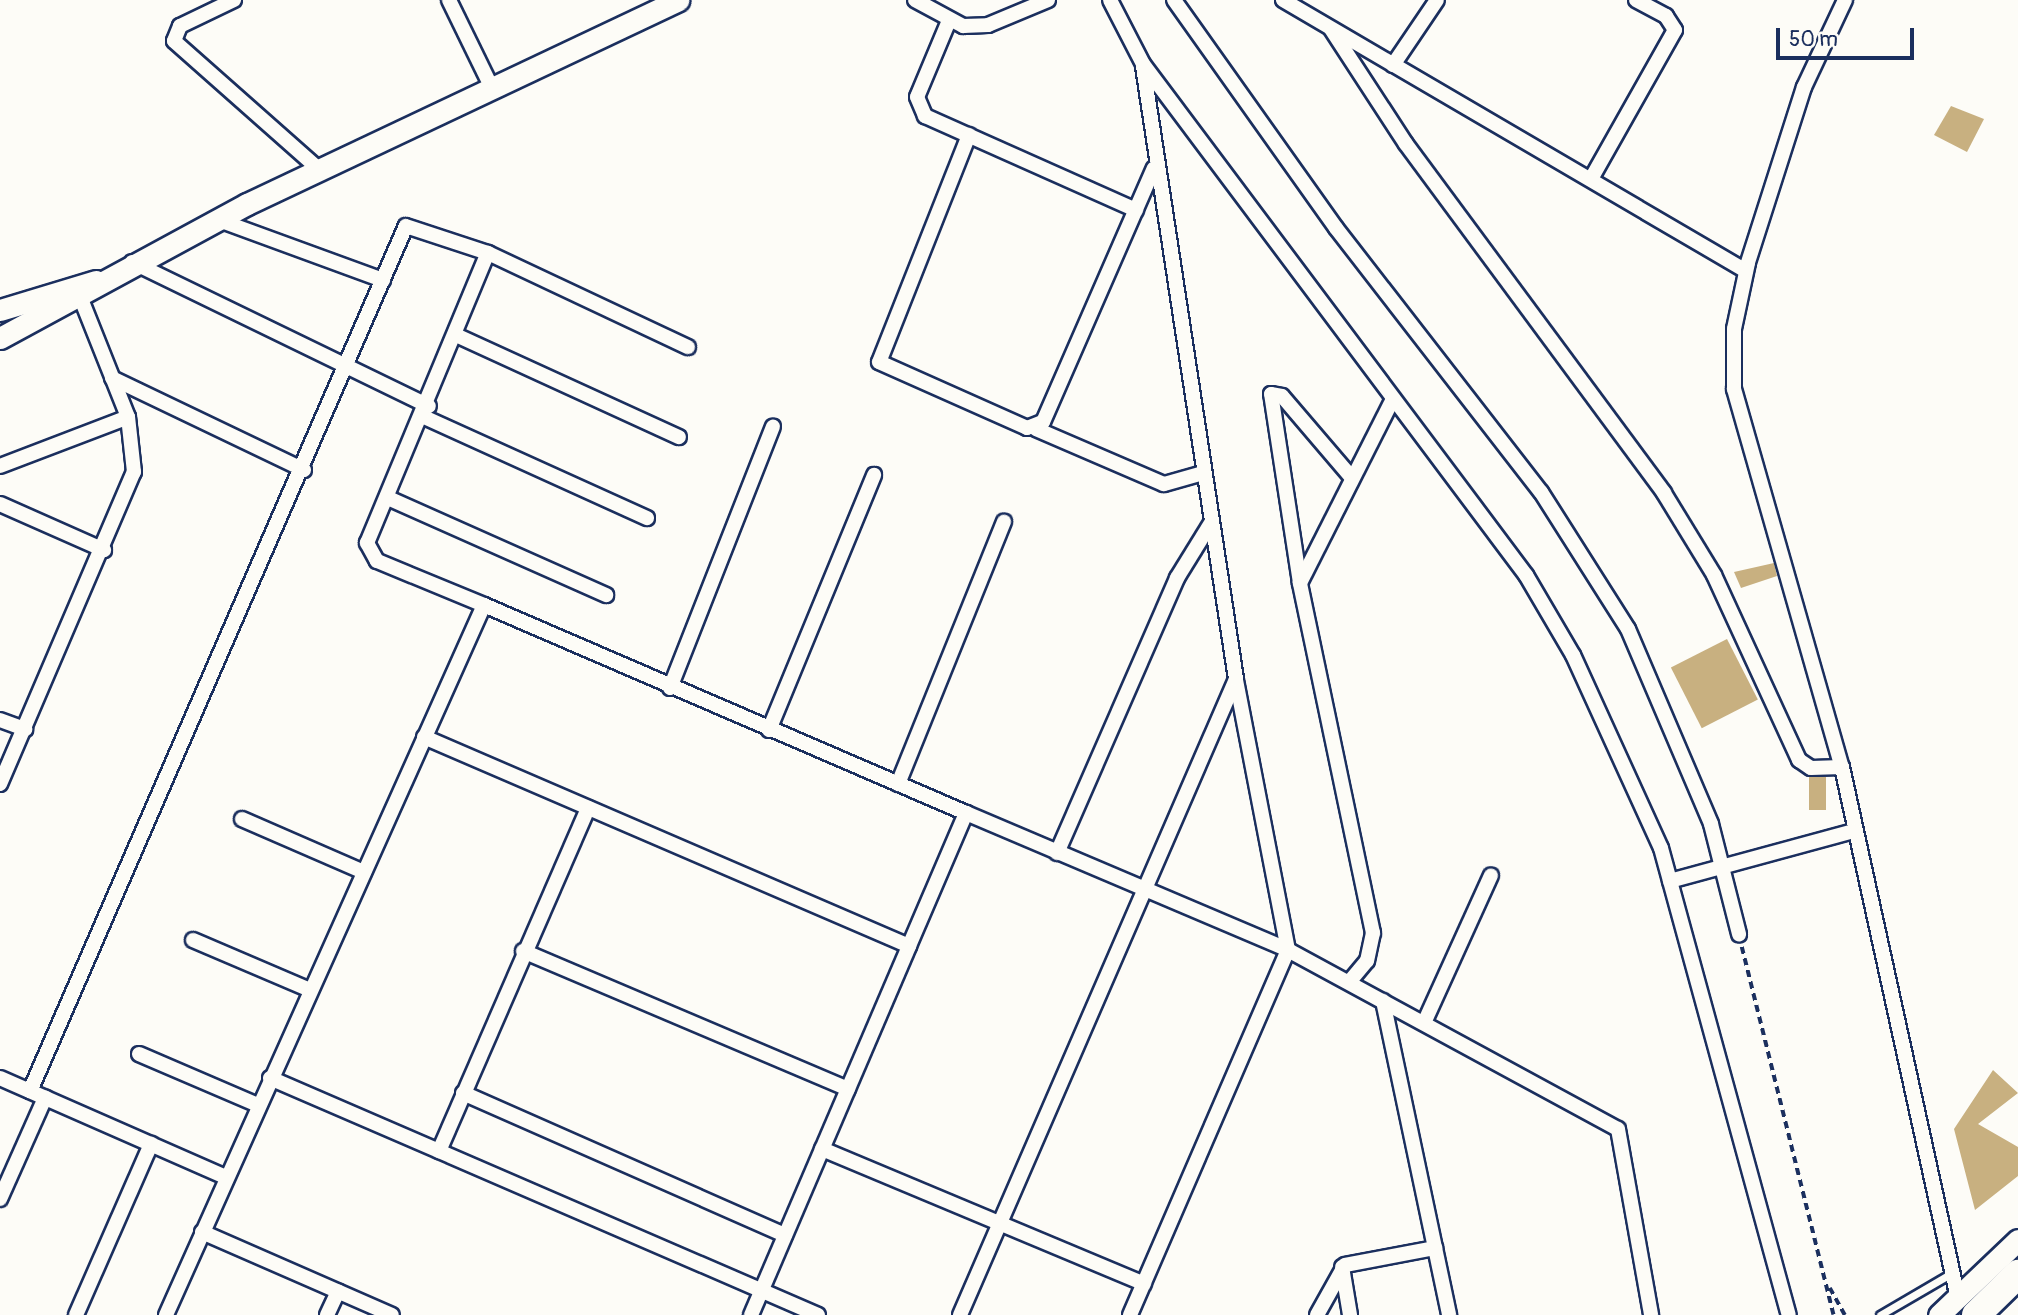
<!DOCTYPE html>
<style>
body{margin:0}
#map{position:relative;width:2018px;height:1315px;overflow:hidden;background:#fdfcf7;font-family:Pangolin,sans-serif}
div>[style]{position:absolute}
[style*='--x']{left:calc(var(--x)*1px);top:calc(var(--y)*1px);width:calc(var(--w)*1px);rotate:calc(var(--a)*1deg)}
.building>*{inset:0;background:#c8b080;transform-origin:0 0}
.path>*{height:3.5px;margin-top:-1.75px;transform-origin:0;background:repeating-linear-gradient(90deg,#1b2f5e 0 7px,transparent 0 12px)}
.roads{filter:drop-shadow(2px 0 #1b2f5e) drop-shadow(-2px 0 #1b2f5e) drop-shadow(0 2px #1b2f5e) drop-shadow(0 -2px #1b2f5e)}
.lane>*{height:7px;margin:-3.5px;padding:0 3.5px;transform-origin:3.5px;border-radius:3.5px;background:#fdfcf7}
.street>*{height:14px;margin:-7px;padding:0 7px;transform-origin:7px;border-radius:7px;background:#fdfcf7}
.secondary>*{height:21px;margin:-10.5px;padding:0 10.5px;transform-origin:10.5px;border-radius:10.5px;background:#fdfcf7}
.highway>*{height:28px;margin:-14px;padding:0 14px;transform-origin:14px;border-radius:14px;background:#fdfcf7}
span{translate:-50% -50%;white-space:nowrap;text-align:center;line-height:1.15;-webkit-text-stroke:6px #fdfcf7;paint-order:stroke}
.scale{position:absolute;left:1776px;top:28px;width:138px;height:32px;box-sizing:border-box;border:4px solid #1b2f5e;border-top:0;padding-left:9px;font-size:21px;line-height:24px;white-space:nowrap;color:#1b2f5e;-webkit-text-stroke:5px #fdfcf7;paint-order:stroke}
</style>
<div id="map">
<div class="building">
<i style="clip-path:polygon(1951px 106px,1984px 119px,1967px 152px,1934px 135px)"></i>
<i style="clip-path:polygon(1774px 563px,1777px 576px,1741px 588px,1734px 572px)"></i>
<i style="left:1727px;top:639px;width:68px;height:63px;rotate:63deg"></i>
<i style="left:1809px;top:777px;width:17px;height:33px"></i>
<i style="clip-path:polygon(1993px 1070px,2018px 1093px,1978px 1124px,2018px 1147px,2018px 1176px,1975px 1210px,1954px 1129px)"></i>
</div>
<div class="path">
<i style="--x:1742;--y:947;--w:379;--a:76"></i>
<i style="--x:1830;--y:1288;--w:31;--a:61"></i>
</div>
<div class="roads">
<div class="lane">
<i style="--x:1880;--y:1315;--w:83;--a:-30.3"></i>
</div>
<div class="street">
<i style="--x:234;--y:0;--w:60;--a:154.3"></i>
<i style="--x:180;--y:26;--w:16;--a:112"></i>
<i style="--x:174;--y:41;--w:195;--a:41.5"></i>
<i style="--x:449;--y:0;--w:98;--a:64"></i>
<i style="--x:915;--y:0;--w:55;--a:28.4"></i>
<i style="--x:963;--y:26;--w:25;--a:-2"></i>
<i style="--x:988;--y:25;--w:65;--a:-22.6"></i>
<i style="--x:1110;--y:0;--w:72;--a:62.7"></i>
<i style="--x:1143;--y:64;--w:639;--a:53.15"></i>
<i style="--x:1526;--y:575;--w:93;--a:59.6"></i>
<i style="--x:1573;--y:655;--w:212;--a:65.5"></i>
<i style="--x:1661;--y:848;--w:484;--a:74.7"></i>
<i style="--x:1174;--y:0;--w:280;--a:54.6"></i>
<i style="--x:1336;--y:228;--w:334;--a:52.2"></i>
<i style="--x:1541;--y:492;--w:162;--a:57.6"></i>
<i style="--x:1628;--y:629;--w:212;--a:66.9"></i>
<i style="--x:1711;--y:824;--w:114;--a:75.7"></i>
<i style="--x:1283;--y:0;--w:536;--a:30.34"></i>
<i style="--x:1845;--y:0;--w:96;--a:115.2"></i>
<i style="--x:1804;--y:87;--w:185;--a:107.7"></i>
<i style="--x:1748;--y:263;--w:67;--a:102"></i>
<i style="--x:1734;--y:329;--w:60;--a:90"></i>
<i style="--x:1734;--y:389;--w:393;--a:74.1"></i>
<i style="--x:1842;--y:767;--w:544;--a:77.68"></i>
<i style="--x:948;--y:23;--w:80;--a:112.7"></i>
<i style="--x:917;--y:97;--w:21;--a:67"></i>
<i style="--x:925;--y:116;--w:231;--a:24"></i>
<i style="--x:1331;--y:29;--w:137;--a:56.9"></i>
<i style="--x:1406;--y:144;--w:434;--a:53.5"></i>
<i style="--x:1664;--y:493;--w:96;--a:58.6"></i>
<i style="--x:1714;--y:575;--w:204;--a:65.3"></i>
<i style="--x:1799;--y:760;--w:14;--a:34"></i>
<i style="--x:1811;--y:768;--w:31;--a:-2"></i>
<i style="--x:1393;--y:65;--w:78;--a:-55.9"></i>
<i style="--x:969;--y:135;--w:244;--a:111.6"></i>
<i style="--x:879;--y:362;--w:162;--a:24"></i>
<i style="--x:1027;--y:428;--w:17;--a:-21"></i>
<i style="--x:1043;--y:422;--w:277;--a:-66.4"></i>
<i style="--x:1591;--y:179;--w:171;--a:-60.6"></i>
<i style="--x:1675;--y:30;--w:17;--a:-123"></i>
<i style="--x:1666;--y:16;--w:34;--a:-152"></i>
<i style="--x:216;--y:219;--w:178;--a:20.1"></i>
<i style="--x:132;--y:262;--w:330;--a:25.9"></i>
<i style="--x:458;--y:336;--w:243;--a:24.6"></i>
<i style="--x:112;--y:378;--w:213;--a:25.6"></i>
<i style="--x:424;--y:417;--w:245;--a:24.4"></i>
<i style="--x:1036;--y:429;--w:139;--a:23.3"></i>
<i style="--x:1164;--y:484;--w:41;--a:-15.8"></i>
<i style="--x:0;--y:466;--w:137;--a:-20.9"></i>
<i style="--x:388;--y:498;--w:239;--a:24"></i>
<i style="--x:0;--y:504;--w:114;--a:23.9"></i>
<i style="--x:1300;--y:583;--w:206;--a:-63.2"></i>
<i style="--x:484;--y:605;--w:525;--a:23.34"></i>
<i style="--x:670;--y:688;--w:281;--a:-68.5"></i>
<i style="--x:0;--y:720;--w:27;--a:20"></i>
<i style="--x:769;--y:730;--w:276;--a:-67.6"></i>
<i style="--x:424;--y:737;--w:528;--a:23.31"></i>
<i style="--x:909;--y:946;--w:145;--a:-66.8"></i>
<i style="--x:966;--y:813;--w:350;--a:23"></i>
<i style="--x:1288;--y:950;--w:375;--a:28.5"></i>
<i style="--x:1618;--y:1129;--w:189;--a:79.9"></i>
<i style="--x:0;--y:784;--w:340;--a:-66.8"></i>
<i style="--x:134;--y:472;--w:55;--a:-96.2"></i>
<i style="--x:128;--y:417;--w:127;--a:-111.7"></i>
<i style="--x:898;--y:784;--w:283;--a:-68"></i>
<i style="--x:242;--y:819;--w:133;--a:23.5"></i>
<i style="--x:1057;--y:853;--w:300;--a:-66.4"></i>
<i style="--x:1177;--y:578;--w:65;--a:-58.3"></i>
<i style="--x:1670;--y:881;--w:191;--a:-15.2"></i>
<i style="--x:193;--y:940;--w:127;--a:23.1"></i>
<i style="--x:523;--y:951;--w:353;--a:23"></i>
<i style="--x:1350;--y:981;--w:26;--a:-50"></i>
<i style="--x:1367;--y:961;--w:29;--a:-78"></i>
<i style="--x:1373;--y:933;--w:358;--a:-101.8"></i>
<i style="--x:1300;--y:583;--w:191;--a:-98.7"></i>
<i style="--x:1271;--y:394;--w:11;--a:10"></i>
<i style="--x:1282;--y:396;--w:108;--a:49.5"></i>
<i style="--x:1383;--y:1001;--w:321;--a:78.1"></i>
<i style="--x:1424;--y:1023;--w:162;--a:-65.6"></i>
<i style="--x:139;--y:1054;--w:129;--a:23.2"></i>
<i style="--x:0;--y:1078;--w:247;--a:23.7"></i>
<i style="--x:270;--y:1078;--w:597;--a:23.39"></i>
<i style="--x:30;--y:1091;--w:943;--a:-66.51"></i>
<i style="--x:406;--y:226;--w:86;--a:18.2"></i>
<i style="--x:488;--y:253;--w:221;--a:25.2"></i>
<i style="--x:463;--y:1093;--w:352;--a:23.8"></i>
<i style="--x:822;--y:1149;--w:349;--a:22.7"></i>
<i style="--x:439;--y:1151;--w:374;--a:-66.5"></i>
<i style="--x:0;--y:1199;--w:111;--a:-66"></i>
<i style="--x:202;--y:1232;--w:207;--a:23.6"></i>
<i style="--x:1342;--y:1267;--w:49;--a:80.5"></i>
<i style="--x:76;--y:1315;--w:187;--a:-66.3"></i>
<i style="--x:166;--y:1315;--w:778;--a:-65.87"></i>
<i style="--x:484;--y:605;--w:116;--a:-157.6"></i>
<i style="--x:377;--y:561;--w:21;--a:-119"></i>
<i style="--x:367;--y:543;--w:314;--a:-67.4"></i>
<i style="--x:327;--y:1315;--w:26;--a:-65"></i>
<i style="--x:751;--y:1315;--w:401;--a:-66.8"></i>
<i style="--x:960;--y:1315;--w:693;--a:-66.54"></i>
<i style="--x:1130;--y:1315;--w:398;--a:-66.6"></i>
<i style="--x:1288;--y:950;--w:276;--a:-100.9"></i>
<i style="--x:1236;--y:679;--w:620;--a:-98.63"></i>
<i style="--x:1317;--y:1315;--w:57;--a:-60.8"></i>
<i style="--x:1345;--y:1265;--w:92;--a:-10.7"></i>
</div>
<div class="secondary">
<i style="--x:0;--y:310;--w:100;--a:-16.8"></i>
<i style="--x:0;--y:338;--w:281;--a:-28.5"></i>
<i style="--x:247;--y:204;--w:477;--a:-25.3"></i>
<i style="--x:1939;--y:1315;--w:109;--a:-43.5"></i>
</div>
<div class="highway">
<i style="--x:1976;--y:1315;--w:59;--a:-44.3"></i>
</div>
</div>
<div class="scale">50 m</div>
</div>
